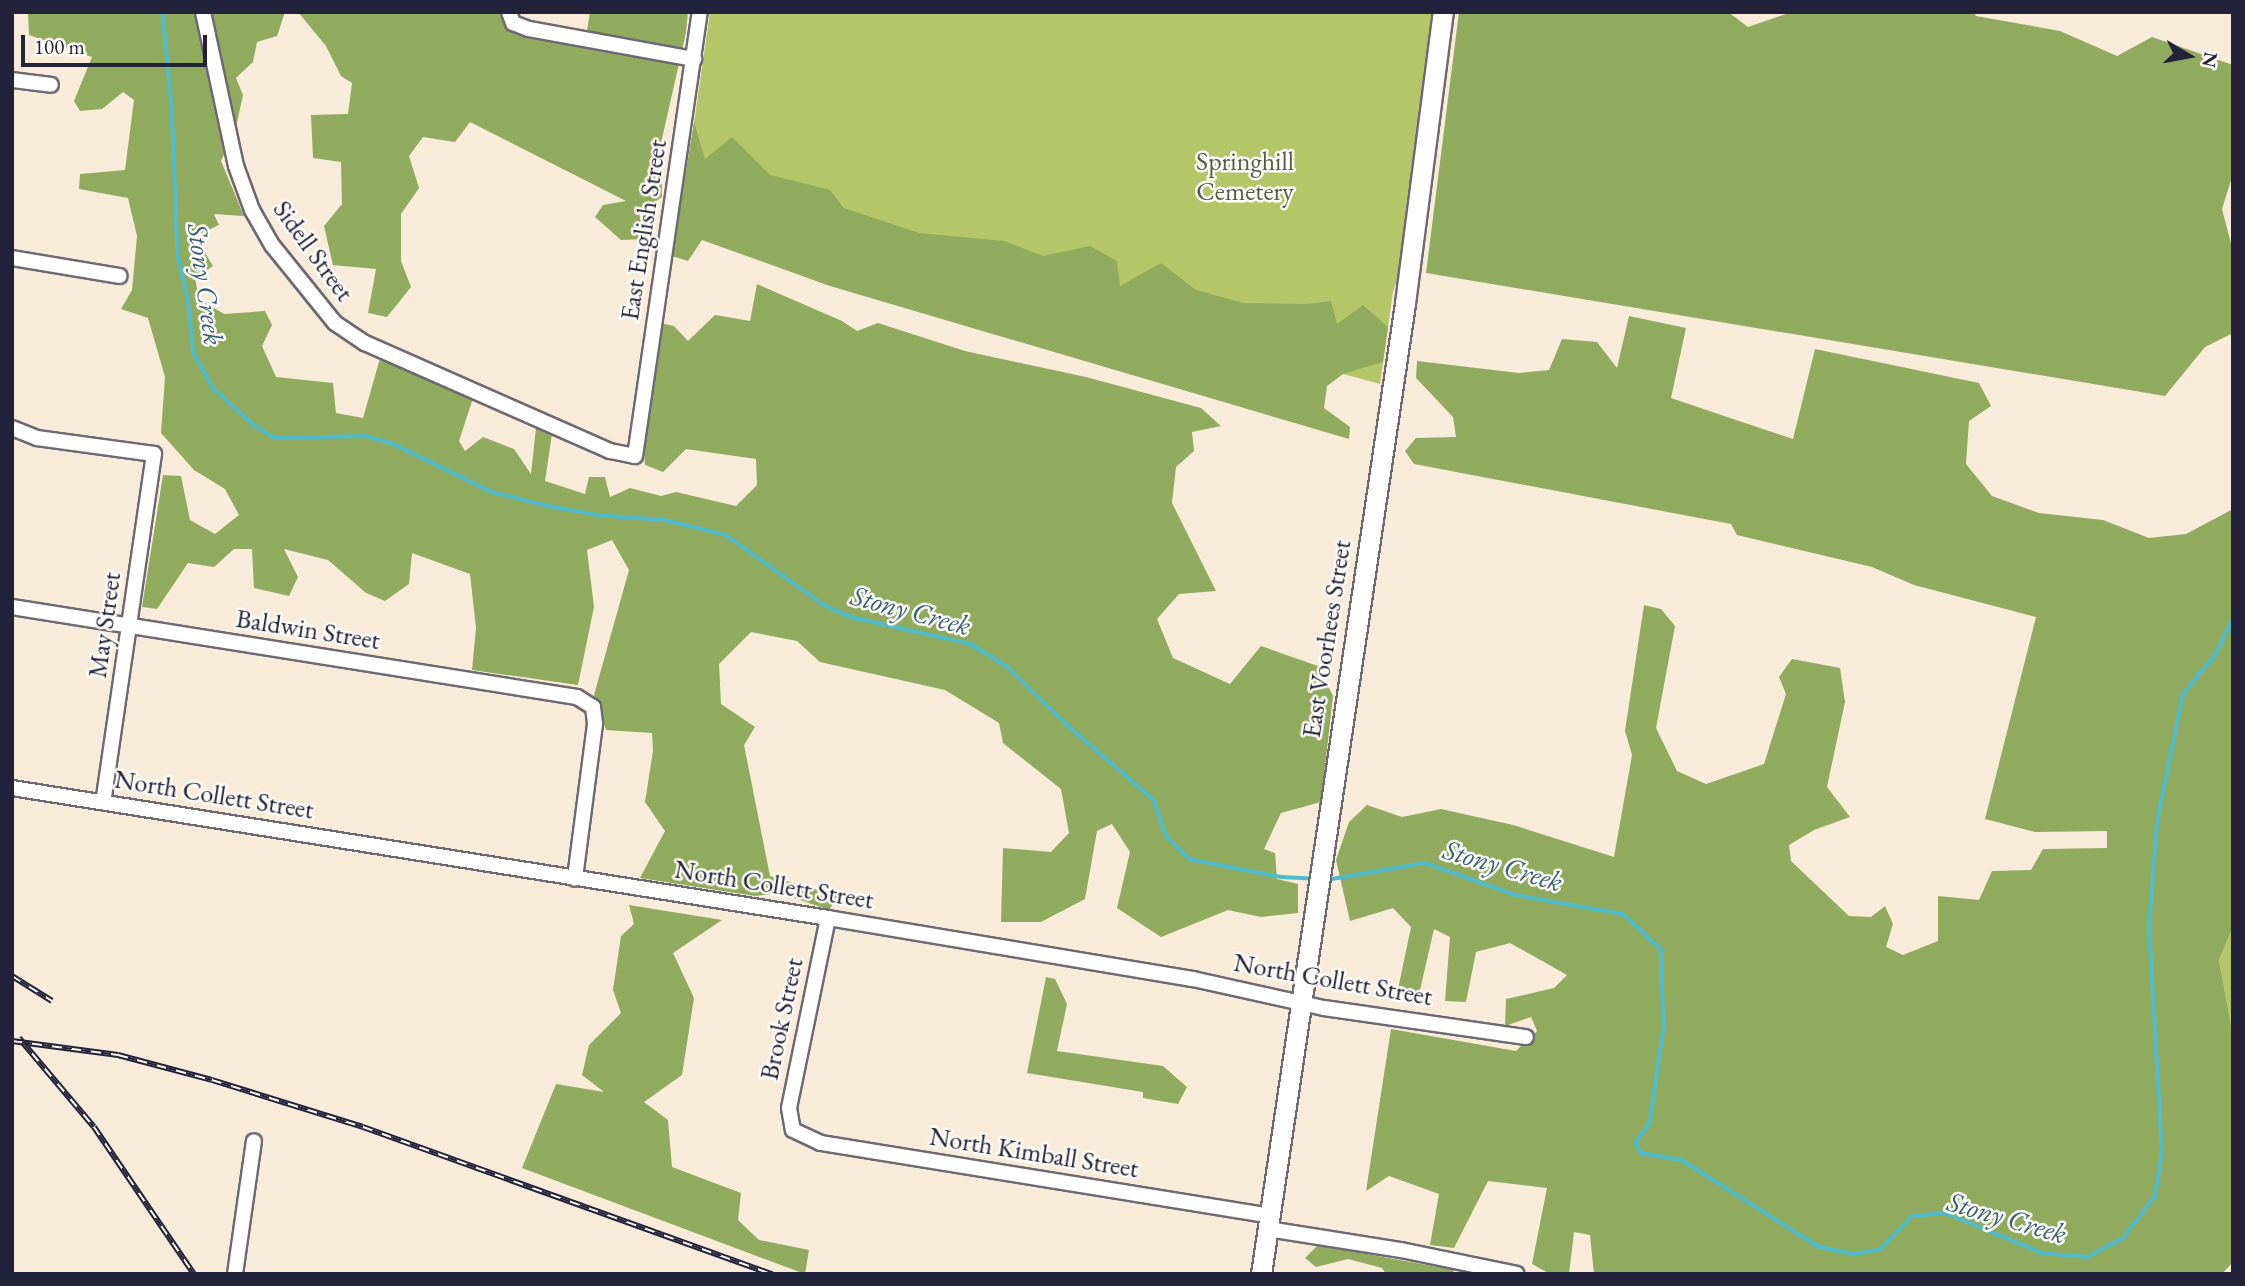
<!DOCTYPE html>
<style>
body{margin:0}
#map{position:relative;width:2245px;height:1286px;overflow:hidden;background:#f8ebd9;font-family:"EB Garamond",serif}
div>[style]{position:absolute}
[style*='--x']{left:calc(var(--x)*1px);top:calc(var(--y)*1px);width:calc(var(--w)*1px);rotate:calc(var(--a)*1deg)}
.green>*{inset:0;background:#b5c669}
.forest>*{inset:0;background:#90ab5d}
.stream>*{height:3.5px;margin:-1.75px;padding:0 1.75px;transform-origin:1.75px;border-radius:1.75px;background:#50bbcc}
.roads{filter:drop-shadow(2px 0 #6d6872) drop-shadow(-2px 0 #6d6872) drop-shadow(0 2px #6d6872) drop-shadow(0 -2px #6d6872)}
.street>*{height:14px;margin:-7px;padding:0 7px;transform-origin:7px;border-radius:7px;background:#fff}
.secondary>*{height:19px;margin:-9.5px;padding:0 9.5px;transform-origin:9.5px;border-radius:9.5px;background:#fff}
.rail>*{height:6px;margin-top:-3px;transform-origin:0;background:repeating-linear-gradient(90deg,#fdfcf7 0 10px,#22223b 0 20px);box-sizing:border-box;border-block:2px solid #22223b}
span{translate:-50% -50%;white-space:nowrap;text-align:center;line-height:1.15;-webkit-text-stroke:5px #fdfcf7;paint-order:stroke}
.park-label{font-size:26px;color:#555b4b}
.street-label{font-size:26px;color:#22223b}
.water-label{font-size:28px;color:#345f75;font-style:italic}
.frame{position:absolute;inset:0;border:14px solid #22223b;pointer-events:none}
.north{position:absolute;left:2154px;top:21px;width:70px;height:70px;-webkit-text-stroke:5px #fdfcf7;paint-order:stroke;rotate:100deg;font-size:19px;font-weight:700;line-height:28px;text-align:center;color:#22223b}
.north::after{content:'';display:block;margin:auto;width:24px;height:32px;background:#22223b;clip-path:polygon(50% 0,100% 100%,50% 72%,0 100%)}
.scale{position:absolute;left:21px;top:35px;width:186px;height:32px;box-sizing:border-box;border:4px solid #22223b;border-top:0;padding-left:9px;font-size:21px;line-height:24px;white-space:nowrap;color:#22223b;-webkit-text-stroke:5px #fdfcf7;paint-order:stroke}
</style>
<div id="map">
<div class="green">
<i style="clip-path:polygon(710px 12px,1435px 12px,1400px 271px,1393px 292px,1380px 384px,1177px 329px,686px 178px)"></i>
<i style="clip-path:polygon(2233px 927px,2233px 1036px,2219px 960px)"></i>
</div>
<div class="forest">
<i style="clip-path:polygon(28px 12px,285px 12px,277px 36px,257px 42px,253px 62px,236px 78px,243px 95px,236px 127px,221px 161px,244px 216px,214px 214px,219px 225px,195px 236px,213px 266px,195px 278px,199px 299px,224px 314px,265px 311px,272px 325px,262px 346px,276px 377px,333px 383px,336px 413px,363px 418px,381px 355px,474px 395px,459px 441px,465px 451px,483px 437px,514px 449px,531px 474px,536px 428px,552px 434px,545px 481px,585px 494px,589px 477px,605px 477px,610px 497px,630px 488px,661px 496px,676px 492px,736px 506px,757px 485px,756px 459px,686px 449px,663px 472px,645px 465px,643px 440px,660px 323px,674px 326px,688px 341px,715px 315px,750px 321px,757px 284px,842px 321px,857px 331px,878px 323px,965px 351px,1086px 377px,1201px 408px,1221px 426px,1192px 432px,1194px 451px,1176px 467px,1172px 503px,1216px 591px,1179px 594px,1157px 619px,1173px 658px,1230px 684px,1261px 646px,1318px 666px,1333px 696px,1321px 802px,1281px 813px,1264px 849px,1275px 853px,1277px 879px,1298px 884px,1298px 913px,1261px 917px,1228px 910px,1161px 937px,1117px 908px,1130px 852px,1112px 824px,1097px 831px,1085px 899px,1041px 922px,1001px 922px,1003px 848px,1051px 852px,1069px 833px,1061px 789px,1003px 743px,999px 723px,945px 690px,820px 662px,797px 641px,751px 632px,719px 664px,721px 704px,755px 727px,744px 745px,770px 876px,838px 896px,829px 910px,780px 893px,755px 896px,640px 878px,665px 831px,645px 802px,653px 751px,652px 733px,606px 730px,594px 695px,629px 570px,612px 540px,587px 550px,594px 607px,578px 685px,472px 670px,476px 628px,470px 574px,412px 553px,409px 584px,385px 601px,366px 593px,328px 560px,284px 549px,298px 577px,289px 596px,254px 588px,252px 549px,234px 549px,214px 567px,188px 563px,157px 609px,142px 607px,163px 475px,181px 476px,190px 520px,215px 534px,239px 515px,225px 489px,194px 470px,161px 433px,165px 377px,148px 318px,121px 309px,132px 290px,137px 236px,128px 198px,79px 189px,80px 174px,125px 170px,134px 100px,123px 92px,102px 109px,80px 111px,74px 101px,92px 57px,29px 35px)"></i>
<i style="clip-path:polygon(298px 12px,504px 12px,515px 32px,585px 43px,590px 12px,688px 12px,686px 33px,661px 143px,662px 197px,639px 213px,645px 239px,621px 240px,595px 217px,603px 205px,626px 201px,470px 122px,455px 142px,423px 137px,409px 156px,419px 188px,401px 214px,401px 261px,411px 287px,387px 317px,368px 313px,376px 269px,333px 265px,324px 226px,342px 204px,341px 162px,313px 158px,311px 115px,348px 114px,352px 83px,341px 76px,326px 46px)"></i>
<i style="clip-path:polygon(1459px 12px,1728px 12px,1748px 27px,1792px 12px,1974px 12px,1976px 16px,2060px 31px,2117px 56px,2152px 37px,2233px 65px,2233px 174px,2222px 209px,2233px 251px,2233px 333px,2205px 347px,2165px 396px,1426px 273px)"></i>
<i style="clip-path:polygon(694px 122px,705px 159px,732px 137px,770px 175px,830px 190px,844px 208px,919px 233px,1004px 241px,1043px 256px,1090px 246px,1117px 261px,1120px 286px,1161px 263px,1196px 290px,1244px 303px,1307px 304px,1331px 301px,1337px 324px,1363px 305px,1388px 327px,1383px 362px,1343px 374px,1327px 386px,1324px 408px,1350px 427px,1349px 439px,830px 286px,702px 240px,688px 261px,672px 256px)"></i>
<i style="clip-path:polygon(1629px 316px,1686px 328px,1671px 398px,1793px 439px,1815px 349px,1979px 383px,1991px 406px,1969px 421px,1966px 464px,1992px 496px,2039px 513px,2103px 520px,2149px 538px,2186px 534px,2233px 509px,2233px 927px,2219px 960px,2233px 1036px,2233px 1262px,2222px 1274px,1594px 1274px,1590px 1235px,1574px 1232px,1569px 1274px,1550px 1274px,1532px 1264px,1547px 1188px,1488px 1181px,1454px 1248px,1430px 1245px,1439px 1194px,1389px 1176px,1366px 1191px,1391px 1029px,1516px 1051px,1537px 1031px,1531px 1017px,1505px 1026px,1506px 999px,1554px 988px,1567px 975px,1510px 943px,1476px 952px,1466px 1002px,1445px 1001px,1450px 937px,1434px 929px,1418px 999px,1397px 994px,1411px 927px,1393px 908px,1350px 921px,1336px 860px,1349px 822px,1367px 805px,1402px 817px,1441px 809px,1513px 825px,1614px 857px,1632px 755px,1625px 731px,1644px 605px,1661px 609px,1675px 626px,1656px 728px,1677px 771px,1706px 784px,1764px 764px,1786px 694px,1779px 677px,1792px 659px,1840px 668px,1845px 702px,1827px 787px,1850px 817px,1814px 830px,1789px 845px,1791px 861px,1849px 916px,1871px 917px,1885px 906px,1893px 924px,1886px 947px,1903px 955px,1938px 941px,1938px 896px,1979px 900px,1992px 871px,2031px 870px,2043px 849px,2107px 848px,2107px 831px,2035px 832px,1985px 819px,2036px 617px,1914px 585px,1872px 567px,1737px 535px,1731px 524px,1414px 464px,1405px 451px,1416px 438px,1456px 437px,1453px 417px,1416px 378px,1417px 361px,1519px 373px,1549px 370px,1562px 339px,1597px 342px,1617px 368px)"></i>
<i style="clip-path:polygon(629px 905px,722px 920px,673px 953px,694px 998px,682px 1075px,644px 1102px,668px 1120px,672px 1167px,741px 1193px,738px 1220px,759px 1240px,809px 1250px,805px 1274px,522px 1168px,556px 1084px,604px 1092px,582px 1075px,589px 1045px,621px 1013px,613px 990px,621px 936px,634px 924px)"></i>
<i style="clip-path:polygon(1046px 977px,1055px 979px,1067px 1004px,1057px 1051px,1163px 1066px,1187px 1087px,1178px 1104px,1143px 1098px,1143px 1092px,1027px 1073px)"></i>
<i style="clip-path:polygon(1318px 1245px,1454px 1270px,1453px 1274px,1386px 1274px,1382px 1268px,1348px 1259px,1316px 1267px,1305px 1258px)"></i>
</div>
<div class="stream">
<i style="--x:163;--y:12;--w:93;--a:84.5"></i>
<i style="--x:172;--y:105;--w:150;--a:87.7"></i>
<i style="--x:178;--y:255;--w:44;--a:76.9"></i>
<i style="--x:188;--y:298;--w:56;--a:83.9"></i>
<i style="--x:194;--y:354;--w:40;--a:60.3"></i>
<i style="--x:214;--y:389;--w:54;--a:42"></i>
<i style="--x:254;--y:425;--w:25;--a:32"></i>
<i style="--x:275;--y:438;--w:91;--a:-1.3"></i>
<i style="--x:366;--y:436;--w:29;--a:16"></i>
<i style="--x:394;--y:444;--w:109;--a:26.1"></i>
<i style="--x:492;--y:492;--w:59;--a:13.8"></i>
<i style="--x:549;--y:506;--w:49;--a:10.6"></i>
<i style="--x:597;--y:515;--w:68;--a:4.2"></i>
<i style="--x:665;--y:520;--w:63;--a:13.8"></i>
<i style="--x:726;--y:535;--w:120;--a:35.5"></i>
<i style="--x:824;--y:605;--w:30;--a:24"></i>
<i style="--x:851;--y:617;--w:123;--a:12.7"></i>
<i style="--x:971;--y:644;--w:44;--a:31.9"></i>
<i style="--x:1008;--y:667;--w:80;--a:44.5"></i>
<i style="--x:1065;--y:723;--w:118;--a:40.9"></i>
<i style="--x:1154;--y:800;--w:37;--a:71"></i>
<i style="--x:1166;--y:835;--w:33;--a:46"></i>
<i style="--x:1189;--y:859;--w:95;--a:11"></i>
<i style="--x:1282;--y:877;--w:33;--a:3"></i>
<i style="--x:1326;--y:880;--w:100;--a:-9.7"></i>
<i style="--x:1425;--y:863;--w:96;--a:19.4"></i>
<i style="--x:1516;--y:895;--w:109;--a:10.1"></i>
<i style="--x:1623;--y:914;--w:52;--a:42.6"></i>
<i style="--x:1661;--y:949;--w:77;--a:87.8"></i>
<i style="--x:1664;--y:1026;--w:99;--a:98.1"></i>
<i style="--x:1650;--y:1124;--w:23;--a:128"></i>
<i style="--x:1636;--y:1142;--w:12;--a:66"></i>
<i style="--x:1641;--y:1153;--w:42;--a:9.7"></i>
<i style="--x:1682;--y:1160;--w:162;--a:32.4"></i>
<i style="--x:1819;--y:1247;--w:36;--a:11"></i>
<i style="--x:1854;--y:1254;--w:27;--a:-10"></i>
<i style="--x:1881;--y:1249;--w:45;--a:-46.8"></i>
<i style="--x:1912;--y:1216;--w:34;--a:-5"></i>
<i style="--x:1946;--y:1213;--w:104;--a:22.6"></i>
<i style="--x:2042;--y:1253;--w:45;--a:5.1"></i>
<i style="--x:2087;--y:1257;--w:41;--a:-27.8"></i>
<i style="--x:2123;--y:1238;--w:53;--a:-52.7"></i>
<i style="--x:2155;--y:1196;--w:45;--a:-81"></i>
<i style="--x:2162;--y:1152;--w:224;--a:-93.3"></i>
<i style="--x:2149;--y:928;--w:107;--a:-85.7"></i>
<i style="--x:2157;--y:821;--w:130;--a:-78.4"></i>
<i style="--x:2183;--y:694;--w:50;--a:-50.6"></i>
<i style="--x:2215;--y:655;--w:40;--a:-63.4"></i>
</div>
<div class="roads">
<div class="street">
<i style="--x:203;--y:12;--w:157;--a:77.9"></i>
<i style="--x:236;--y:166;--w:47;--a:70"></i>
<i style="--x:252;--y:210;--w:40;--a:60.3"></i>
<i style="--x:272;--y:245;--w:100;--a:51.1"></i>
<i style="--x:335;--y:323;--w:36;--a:34"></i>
<i style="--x:365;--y:343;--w:268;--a:23.8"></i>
<i style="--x:610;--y:451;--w:25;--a:11"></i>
<i style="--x:635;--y:456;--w:449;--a:-81.7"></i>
<i style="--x:509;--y:12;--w:12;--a:70"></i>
<i style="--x:513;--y:23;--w:17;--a:21"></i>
<i style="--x:529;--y:29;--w:168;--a:10.3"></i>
<i style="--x:12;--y:80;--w:39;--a:7"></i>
<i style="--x:12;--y:258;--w:109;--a:9.5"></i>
<i style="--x:12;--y:428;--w:27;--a:22"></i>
<i style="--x:37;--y:438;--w:118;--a:7.8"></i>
<i style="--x:154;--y:454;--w:352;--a:98.3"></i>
<i style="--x:12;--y:607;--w:572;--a:9.05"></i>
<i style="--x:577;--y:697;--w:19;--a:32"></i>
<i style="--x:593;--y:707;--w:17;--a:83"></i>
<i style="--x:595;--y:724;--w:156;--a:97.4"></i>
<i style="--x:12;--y:788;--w:826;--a:9.05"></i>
<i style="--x:828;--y:918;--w:370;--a:9.5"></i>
<i style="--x:1193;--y:979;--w:134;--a:12.5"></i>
<i style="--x:1324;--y:1008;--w:204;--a:8.2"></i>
<i style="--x:828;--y:918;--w:194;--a:101.6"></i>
<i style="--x:789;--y:1108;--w:22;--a:80"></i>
<i style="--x:793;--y:1130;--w:31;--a:25"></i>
<i style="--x:821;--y:1143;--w:455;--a:9.2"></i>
<i style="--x:1268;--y:1229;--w:135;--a:9"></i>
<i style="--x:1401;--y:1250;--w:118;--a:11.7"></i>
<i style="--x:235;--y:1274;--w:134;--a:-81.9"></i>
</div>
<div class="secondary">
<i style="--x:1261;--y:1274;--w:982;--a:-81.56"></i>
<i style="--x:1405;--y:303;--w:293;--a:-82.6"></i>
</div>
</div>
<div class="rail">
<i style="--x:12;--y:976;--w:47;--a:32"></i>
<i style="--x:19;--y:1038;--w:116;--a:49.9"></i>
<i style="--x:94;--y:1127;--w:178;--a:55.8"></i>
<i style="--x:12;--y:1041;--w:107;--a:7.5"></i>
<i style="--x:118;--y:1055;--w:97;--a:14.9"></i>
<i style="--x:212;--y:1080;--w:158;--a:17.3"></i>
<i style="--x:363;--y:1127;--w:435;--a:19.8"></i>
</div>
<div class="park-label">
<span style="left:1245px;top:177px">Springhill<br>Cemetery</span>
</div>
<div class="street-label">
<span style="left:644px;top:230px;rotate:-81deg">East English Street</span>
<span style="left:313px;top:251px;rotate:54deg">Sidell Street</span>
<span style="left:105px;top:625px;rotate:-82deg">May Street</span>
<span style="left:308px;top:630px;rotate:9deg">Baldwin Street</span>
<span style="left:1327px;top:639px;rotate:-81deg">East Voorhees Street</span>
<span style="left:214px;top:795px;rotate:9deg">North Collett Street</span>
<span style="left:774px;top:885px;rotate:9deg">North Collett Street</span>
<span style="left:1333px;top:980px;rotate:10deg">North Collett Street</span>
<span style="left:782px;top:1019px;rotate:-78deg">Brook Street</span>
<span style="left:1034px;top:1153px;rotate:9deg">North Kimball Street</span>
</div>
<div class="water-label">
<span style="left:206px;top:284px;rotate:82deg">Stony Creek</span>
<span style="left:911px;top:610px;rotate:15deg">Stony Creek</span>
<span style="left:1503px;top:865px;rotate:16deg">Stony Creek</span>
<span style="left:2007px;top:1217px;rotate:16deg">Stony Creek</span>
</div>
<div class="frame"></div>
<div class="north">N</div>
<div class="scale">100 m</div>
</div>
